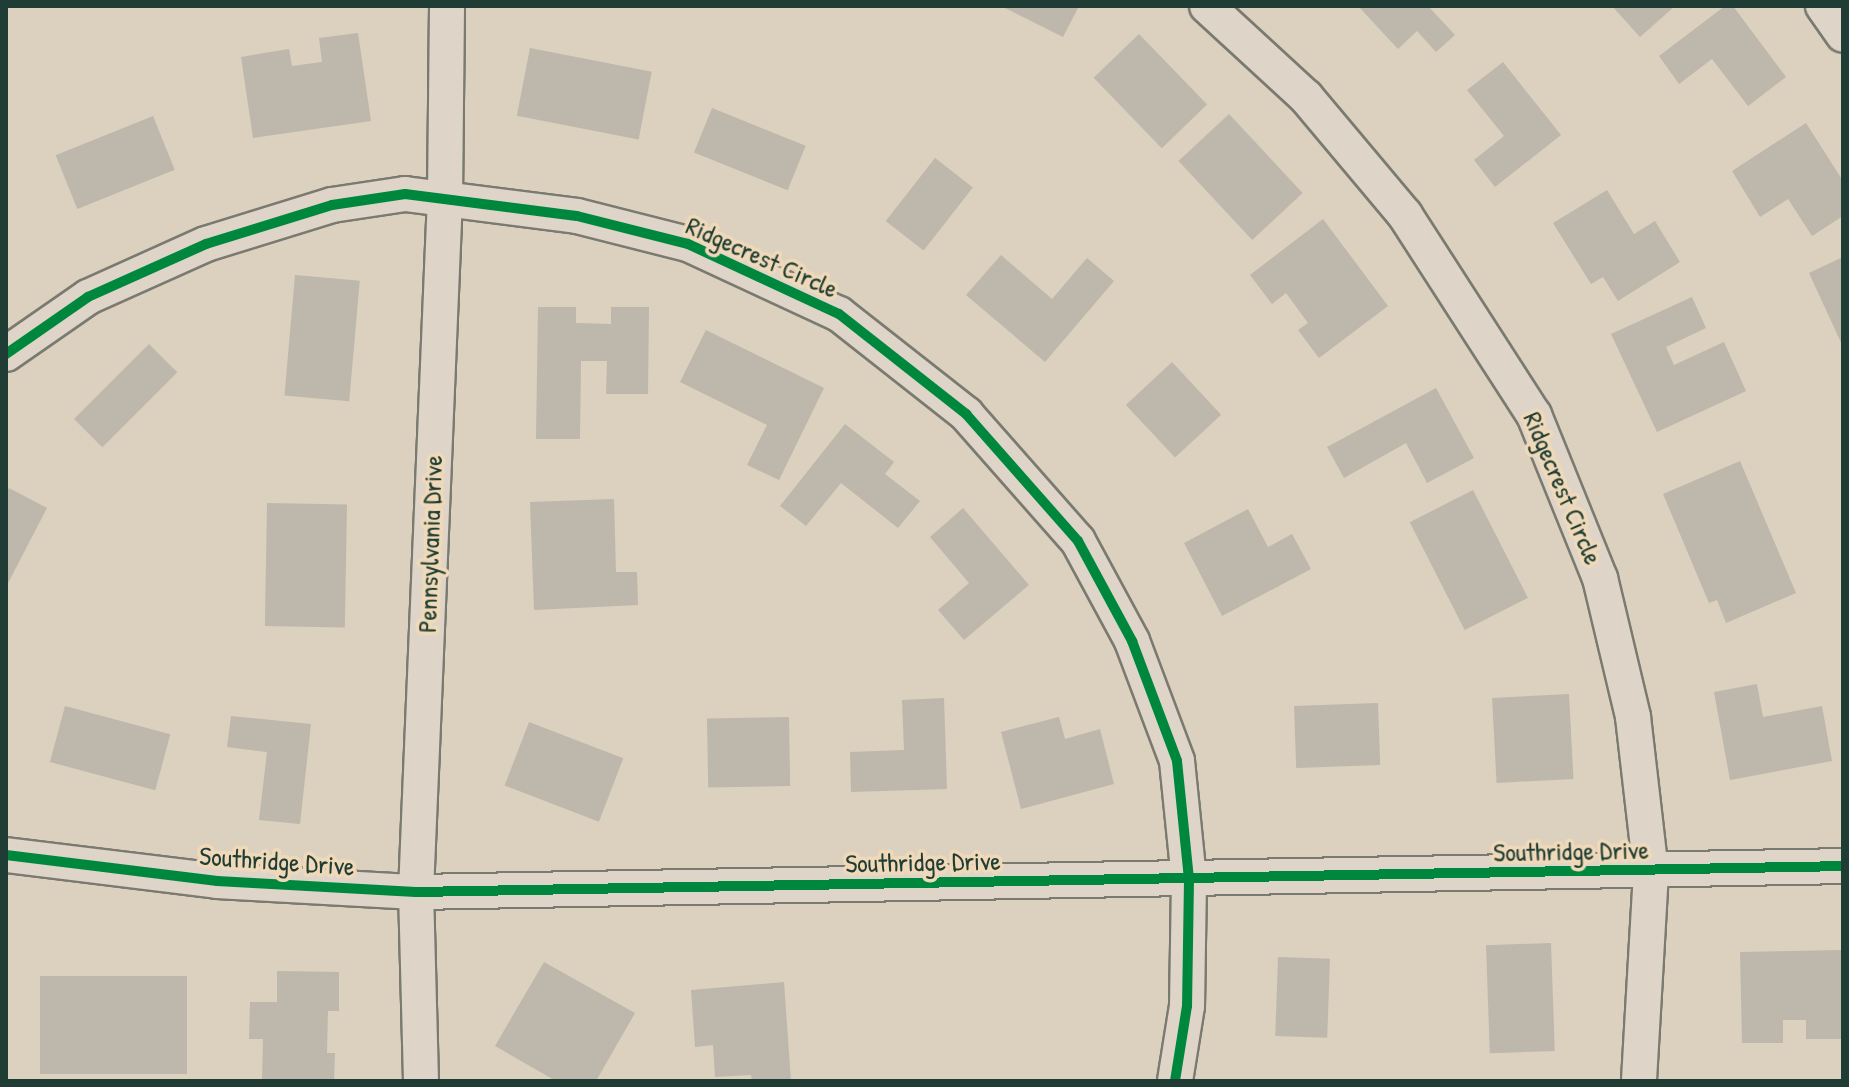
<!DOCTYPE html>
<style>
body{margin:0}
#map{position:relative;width:1849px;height:1087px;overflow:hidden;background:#dcd0bf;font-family:"Patrick Hand",sans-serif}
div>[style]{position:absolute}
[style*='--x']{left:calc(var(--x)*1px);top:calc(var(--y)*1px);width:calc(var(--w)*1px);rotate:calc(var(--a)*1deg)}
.building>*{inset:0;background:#beb7ab;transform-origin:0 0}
.roads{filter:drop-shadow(2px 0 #7a7a70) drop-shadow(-2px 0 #7a7a70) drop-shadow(0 2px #7a7a70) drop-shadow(0 -2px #7a7a70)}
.minor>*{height:34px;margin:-17px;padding:0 17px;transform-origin:17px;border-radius:17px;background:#ded5c8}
.cycleway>*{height:10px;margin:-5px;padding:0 5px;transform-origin:5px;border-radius:5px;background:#00873e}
span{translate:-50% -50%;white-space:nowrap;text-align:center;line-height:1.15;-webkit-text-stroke:7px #f0d9b8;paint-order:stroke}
.street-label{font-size:26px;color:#1f3d34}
.frame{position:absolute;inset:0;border:8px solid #1f3d34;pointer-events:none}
</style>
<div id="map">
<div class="building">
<i style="clip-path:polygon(1001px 6px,1079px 6px,1063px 37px)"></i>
<i style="clip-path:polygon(1358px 6px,1428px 6px,1455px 35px,1436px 52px,1417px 31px,1398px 49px)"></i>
<i style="clip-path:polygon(1612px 6px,1675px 6px,1640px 37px)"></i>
<i style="clip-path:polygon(1725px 6px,1733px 6px,1786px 77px,1748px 106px,1712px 59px,1679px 84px,1659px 56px)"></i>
<i style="clip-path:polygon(358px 33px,371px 121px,253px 138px,241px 57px,289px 49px,292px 66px,322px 62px,319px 38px)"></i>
<i style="left:1139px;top:34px;width:98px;height:63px;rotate:46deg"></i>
<i style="left:530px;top:48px;width:124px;height:69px;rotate:11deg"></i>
<i style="clip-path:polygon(1503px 62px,1561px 135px,1495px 187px,1474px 160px,1504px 136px,1467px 90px)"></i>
<i style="left:712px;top:108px;width:101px;height:48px;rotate:22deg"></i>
<i style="left:1229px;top:114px;width:108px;height:69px;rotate:47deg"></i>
<i style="left:153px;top:116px;width:58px;height:105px;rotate:68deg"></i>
<i style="clip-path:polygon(1806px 123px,1843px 181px,1843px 216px,1812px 236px,1788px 199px,1760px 217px,1732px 171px)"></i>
<i style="left:935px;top:158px;width:48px;height:80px;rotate:38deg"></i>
<i style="clip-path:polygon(1607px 190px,1634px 234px,1655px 221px,1680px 262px,1618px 301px,1603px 277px,1591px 284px,1553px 223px)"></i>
<i style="clip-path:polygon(1323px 219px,1388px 306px,1319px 358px,1298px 330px,1308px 323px,1286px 293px,1272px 304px,1250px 275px)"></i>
<i style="clip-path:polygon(1001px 255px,1052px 299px,1087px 258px,1114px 281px,1045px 362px,966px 295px)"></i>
<i style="clip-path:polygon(1843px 257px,1843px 347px,1809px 273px)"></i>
<i style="left:295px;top:275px;width:65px;height:121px;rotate:5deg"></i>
<i style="clip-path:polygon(1692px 297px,1706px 328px,1666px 347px,1674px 365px,1724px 342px,1746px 391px,1657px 432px,1611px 334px)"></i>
<i style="clip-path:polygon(538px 307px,576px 307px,576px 323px,611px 324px,611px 307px,649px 307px,648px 394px,606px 394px,607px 361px,581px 361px,580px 439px,536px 439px)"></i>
<i style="clip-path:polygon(706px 330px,824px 388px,779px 480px,747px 465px,767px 425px,680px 382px)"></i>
<i style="left:149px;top:344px;width:40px;height:106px;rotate:45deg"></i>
<i style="left:1172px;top:362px;width:72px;height:63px;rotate:47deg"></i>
<i style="clip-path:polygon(1436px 388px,1474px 458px,1427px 483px,1406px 443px,1344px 478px,1327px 447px)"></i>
<i style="clip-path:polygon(845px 424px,894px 462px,885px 474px,920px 501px,898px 528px,841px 483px,806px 526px,780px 506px)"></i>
<i style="clip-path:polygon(1740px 461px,1796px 593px,1726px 623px,1717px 600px,1709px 603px,1663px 494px)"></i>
<i style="clip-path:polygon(9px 488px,47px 508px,6px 587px,6px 494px)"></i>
<i style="left:1473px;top:490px;width:121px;height:71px;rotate:63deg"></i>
<i style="clip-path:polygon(614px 499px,616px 572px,637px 572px,638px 605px,534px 610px,530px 502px)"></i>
<i style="left:267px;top:503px;width:80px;height:123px;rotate:1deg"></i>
<i style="clip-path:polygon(963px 508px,1029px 585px,964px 640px,938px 610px,969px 583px,930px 537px)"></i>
<i style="clip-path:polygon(1248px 509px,1268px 547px,1292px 534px,1311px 569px,1222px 616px,1184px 543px)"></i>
<i style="clip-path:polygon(1757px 684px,1763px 717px,1822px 706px,1832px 761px,1730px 780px,1714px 692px)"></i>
<i style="left:1569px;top:694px;width:85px;height:77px;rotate:87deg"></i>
<i style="clip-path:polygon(944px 698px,947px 789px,851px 792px,850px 752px,904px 750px,902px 700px)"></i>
<i style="left:1378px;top:703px;width:62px;height:84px;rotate:88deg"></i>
<i style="left:65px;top:706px;width:109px;height:58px;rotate:15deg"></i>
<i style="clip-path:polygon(231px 716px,311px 724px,300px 824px,259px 820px,267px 752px,227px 747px)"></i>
<i style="left:789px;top:717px;width:69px;height:82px;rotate:89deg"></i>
<i style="clip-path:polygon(1059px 717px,1065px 739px,1100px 729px,1114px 784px,1021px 809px,1001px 732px)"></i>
<i style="left:529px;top:722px;width:101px;height:68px;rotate:21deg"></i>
<i style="left:1551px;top:943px;width:108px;height:65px;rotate:88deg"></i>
<i style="clip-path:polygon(1843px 950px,1843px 1039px,1806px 1039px,1806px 1020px,1783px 1020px,1783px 1043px,1742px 1043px,1740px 952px)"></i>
<i style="left:1278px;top:957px;width:52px;height:79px;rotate:2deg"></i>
<i style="clip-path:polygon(544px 962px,635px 1013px,596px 1081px,556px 1081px,495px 1046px)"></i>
<i style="clip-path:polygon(277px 971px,339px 972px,339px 1011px,328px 1011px,327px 1053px,335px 1053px,334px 1081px,262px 1081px,263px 1039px,249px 1039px,250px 1002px,277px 1002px)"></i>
<i style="left:40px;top:976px;width:147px;height:98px"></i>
<i style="clip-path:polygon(784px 982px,791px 1081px,752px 1081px,751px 1075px,715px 1077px,713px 1045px,695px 1047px,691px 990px)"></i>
</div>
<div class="roads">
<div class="minor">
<i style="--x:1207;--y:6;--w:134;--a:42.6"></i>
<i style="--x:1306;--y:97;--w:154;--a:50"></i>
<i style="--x:1405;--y:215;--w:238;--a:57.2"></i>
<i style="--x:1534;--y:415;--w:176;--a:68"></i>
<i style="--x:1600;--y:578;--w:143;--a:76.6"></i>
<i style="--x:1633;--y:717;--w:156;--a:83.4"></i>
<i style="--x:1651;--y:872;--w:209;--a:93.3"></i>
<i style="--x:1823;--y:6;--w:35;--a:55"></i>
<i style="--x:6;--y:354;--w:100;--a:-34.8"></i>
<i style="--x:88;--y:297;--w:129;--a:-24.2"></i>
<i style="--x:206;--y:244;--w:132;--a:-17.2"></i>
<i style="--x:332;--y:205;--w:74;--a:-8.6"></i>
<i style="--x:405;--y:194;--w:173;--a:7.3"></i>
<i style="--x:577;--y:216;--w:114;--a:14.2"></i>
<i style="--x:688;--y:244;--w:166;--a:24.9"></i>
<i style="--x:839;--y:314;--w:162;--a:38.2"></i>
<i style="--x:966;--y:414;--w:169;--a:48.6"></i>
<i style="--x:1078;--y:541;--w:114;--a:61.6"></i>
<i style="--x:1132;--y:641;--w:128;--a:69.4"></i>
<i style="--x:1177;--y:761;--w:120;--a:84.2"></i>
<i style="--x:1189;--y:880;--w:126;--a:90.9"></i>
<i style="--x:1187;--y:1006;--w:76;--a:99.1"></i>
<i style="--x:6;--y:855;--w:213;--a:7"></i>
<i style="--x:217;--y:881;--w:199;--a:3.2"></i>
<i style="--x:416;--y:892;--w:1427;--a:-1.04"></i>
<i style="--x:421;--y:1081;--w:189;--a:-91.5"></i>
<i style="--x:416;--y:892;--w:695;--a:-87.61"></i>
<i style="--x:445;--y:198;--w:192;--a:-89.4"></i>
</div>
</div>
<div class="cycleway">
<i style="--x:6;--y:354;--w:100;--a:-34.8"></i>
<i style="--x:88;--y:297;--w:129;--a:-24.2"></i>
<i style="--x:206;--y:244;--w:132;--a:-17.2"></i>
<i style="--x:332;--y:205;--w:74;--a:-8.6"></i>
<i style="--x:405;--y:194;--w:173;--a:7.3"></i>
<i style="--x:577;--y:216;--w:114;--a:14.2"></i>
<i style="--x:688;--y:244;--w:166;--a:24.9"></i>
<i style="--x:839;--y:314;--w:162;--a:38.2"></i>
<i style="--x:966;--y:414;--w:169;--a:48.6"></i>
<i style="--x:1078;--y:541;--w:114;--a:61.6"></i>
<i style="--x:1132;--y:641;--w:128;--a:69.4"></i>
<i style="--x:1177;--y:761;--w:120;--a:84.2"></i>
<i style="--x:1189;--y:880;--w:126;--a:90.9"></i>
<i style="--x:1187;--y:1006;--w:76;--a:99.1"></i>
<i style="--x:6;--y:855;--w:213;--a:7"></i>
<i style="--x:217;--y:881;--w:199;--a:3.2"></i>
<i style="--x:416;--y:892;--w:1427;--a:-1.04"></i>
</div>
<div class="street-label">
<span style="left:762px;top:257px;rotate:24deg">Ridgecrest Circle</span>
<span style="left:1563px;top:488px;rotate:67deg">Ridgecrest Circle</span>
<span style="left:430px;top:544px;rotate:-88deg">Pennsylvania Drive</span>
<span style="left:1571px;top:851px;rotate:-1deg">Southridge Drive</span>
<span style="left:277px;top:861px;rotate:4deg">Southridge Drive</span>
<span style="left:923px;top:862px;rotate:-1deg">Southridge Drive</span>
</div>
<div class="frame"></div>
</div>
